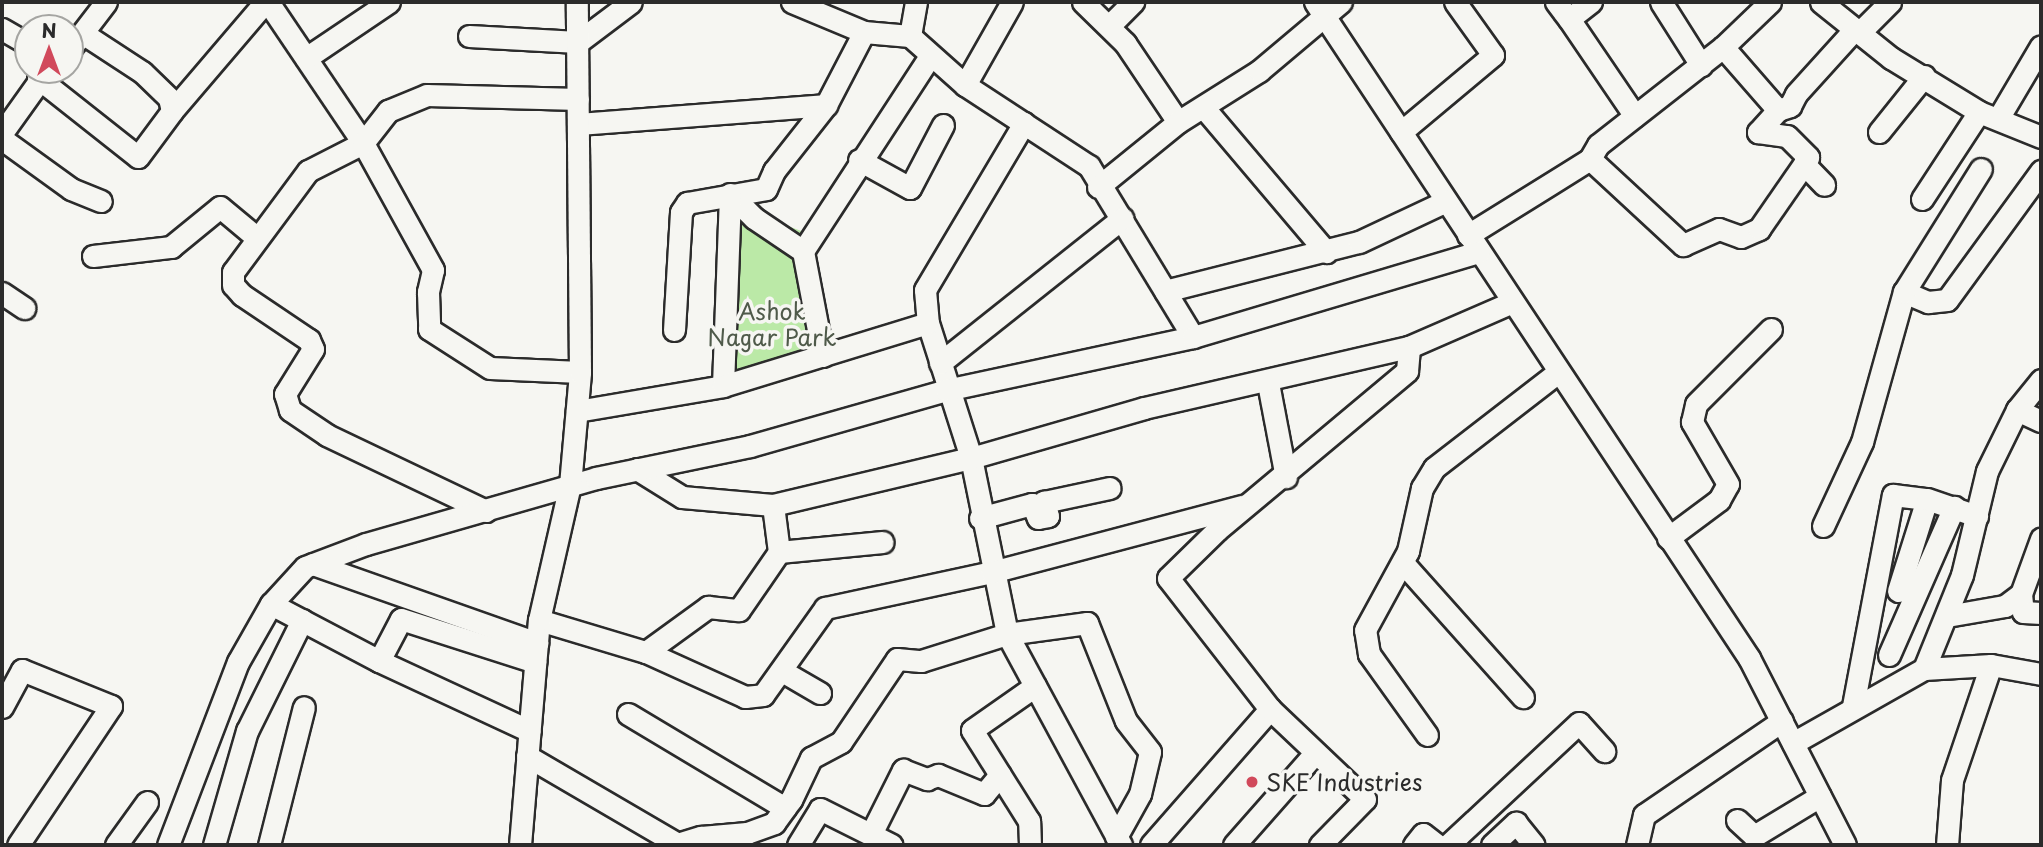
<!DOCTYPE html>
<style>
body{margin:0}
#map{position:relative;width:2043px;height:847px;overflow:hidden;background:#f6f6f2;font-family:"Playpen Sans",sans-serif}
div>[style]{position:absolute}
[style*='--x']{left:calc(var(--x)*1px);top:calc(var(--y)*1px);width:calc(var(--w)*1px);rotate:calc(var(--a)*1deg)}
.green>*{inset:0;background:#bbe9a7}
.roads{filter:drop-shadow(2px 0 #2b2b2b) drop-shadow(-2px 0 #2b2b2b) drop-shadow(0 2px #2b2b2b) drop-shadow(0 -2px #2b2b2b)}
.minor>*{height:21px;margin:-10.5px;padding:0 10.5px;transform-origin:10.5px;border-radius:10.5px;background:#f6f6f2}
.dots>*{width:19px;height:19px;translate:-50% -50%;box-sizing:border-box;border:4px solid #f6f6f2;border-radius:50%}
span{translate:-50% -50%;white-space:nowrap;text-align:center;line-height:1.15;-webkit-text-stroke:7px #f6f6f2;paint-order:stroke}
.park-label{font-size:23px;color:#4f5a4a}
.poi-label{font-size:23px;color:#2b2b2b}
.left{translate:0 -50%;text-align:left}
.frame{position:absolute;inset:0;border:4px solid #2b2b2b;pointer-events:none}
.north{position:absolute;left:14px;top:14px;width:70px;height:70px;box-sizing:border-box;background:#f6f6f2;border:2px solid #a5a5a2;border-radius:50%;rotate:0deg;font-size:19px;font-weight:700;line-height:28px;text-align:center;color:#2b2b2b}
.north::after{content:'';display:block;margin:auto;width:24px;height:32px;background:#d1495b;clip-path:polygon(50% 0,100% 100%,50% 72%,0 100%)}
</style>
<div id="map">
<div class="green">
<i style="clip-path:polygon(742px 209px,804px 232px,817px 351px,731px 375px)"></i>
</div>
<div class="roads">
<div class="minor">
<i style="--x:268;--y:2;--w:170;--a:56"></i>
<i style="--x:363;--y:143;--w:145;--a:61.1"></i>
<i style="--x:433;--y:270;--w:23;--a:103"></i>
<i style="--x:428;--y:292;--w:37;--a:88"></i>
<i style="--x:429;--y:329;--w:72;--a:32.6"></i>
<i style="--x:490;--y:368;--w:90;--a:2.5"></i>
<i style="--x:792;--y:2;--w:78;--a:22.6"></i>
<i style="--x:864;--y:32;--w:46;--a:5"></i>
<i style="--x:910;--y:36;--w:74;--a:41.7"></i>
<i style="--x:965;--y:85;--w:148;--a:33.2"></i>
<i style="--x:1089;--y:166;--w:200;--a:58.7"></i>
<i style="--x:1083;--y:2;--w:59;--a:44.3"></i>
<i style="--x:1125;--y:43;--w:95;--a:56.1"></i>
<i style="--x:1315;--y:2;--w:787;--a:56.51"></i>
<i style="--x:1749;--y:658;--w:210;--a:62.8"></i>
<i style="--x:1556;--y:2;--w:21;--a:53"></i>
<i style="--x:1569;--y:19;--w:28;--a:-38"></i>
<i style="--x:1661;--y:2;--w:75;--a:57.6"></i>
<i style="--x:1770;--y:2;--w:65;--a:136.2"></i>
<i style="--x:1723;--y:47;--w:159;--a:141.9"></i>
<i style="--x:1598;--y:145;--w:16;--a:120"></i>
<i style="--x:1590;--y:159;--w:127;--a:42.8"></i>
<i style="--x:1683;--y:245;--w:39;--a:-24"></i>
<i style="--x:1719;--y:229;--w:23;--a:20"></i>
<i style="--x:1741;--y:237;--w:20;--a:-24"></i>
<i style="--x:1759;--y:229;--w:79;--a:-55.3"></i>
<i style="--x:1821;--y:2;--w:90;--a:38.7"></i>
<i style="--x:1891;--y:58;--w:103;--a:31.5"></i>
<i style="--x:1979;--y:112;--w:67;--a:22"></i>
<i style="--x:1569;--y:19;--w:117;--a:55.8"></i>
<i style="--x:1110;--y:25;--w:33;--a:-45"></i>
<i style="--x:2;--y:29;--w:30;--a:30"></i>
<i style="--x:1859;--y:33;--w:44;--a:-45"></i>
<i style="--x:469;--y:36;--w:109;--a:3.2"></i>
<i style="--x:578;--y:42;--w:66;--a:-37"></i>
<i style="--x:910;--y:36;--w:35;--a:-80"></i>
<i style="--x:1723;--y:47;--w:84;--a:48.9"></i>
<i style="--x:1778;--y:110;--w:30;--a:132"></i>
<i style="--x:1758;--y:132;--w:29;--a:8"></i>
<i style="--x:1787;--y:136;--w:30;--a:45"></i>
<i style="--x:1808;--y:157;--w:8;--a:120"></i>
<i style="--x:1804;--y:164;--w:29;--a:46"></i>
<i style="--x:70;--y:49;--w:59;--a:-52.5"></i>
<i style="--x:306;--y:58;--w:100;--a:-34"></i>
<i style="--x:38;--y:78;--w:127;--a:38.3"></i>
<i style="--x:138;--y:157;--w:57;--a:-53.5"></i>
<i style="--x:172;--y:111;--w:13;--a:-103"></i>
<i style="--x:169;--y:98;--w:37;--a:-136"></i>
<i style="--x:142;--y:72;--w:69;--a:-146.8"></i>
<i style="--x:965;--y:85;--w:95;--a:-60.5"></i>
<i style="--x:1204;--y:108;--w:189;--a:49.7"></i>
<i style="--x:1778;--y:110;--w:13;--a:-18"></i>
<i style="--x:1790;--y:106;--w:13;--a:-63"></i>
<i style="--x:1796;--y:94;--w:88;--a:-47.8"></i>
<i style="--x:172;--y:111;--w:143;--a:-49.5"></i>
<i style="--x:1999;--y:117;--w:82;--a:-59.4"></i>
<i style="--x:1024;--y:123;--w:194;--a:120.7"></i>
<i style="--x:925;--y:290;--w:33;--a:85"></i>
<i style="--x:928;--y:323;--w:142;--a:72.3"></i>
<i style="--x:971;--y:458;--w:180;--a:78.4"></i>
<i style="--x:1007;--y:634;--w:240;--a:61.6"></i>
<i style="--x:579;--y:124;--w:248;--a:-4.4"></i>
<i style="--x:1401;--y:132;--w:120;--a:-39.9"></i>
<i style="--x:1493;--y:55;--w:65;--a:-125.6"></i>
<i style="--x:1879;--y:132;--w:72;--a:-51.2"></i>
<i style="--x:2;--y:133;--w:77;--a:-54.5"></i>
<i style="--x:2;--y:139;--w:85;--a:35.9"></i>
<i style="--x:71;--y:189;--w:32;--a:22"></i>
<i style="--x:859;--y:160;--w:58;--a:28.8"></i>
<i style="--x:910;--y:188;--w:71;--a:-62.4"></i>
<i style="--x:1098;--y:187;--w:103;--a:-39.1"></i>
<i style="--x:1178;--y:122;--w:96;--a:-32.2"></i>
<i style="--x:1259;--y:71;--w:107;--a:-40.1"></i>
<i style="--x:730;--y:194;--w:34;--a:45"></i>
<i style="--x:754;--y:218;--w:59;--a:34"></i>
<i style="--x:1922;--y:199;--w:104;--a:-56.8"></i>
<i style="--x:1468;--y:235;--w:144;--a:-31.9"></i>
<i style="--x:93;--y:256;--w:79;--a:-6.6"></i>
<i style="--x:171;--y:247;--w:63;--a:-39.2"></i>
<i style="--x:220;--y:207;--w:47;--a:39.8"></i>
<i style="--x:1165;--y:291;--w:200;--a:-14.2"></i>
<i style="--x:1359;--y:242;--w:96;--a:-25.2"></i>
<i style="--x:1904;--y:292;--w:26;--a:23"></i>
<i style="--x:1928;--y:302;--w:19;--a:-6"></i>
<i style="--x:1947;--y:300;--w:160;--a:-53.9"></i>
<i style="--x:2;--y:293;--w:27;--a:34"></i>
<i style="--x:674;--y:330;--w:118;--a:-86.6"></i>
<i style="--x:681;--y:212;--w:11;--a:-56"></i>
<i style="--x:687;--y:203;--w:80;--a:-10"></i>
<i style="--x:766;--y:189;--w:20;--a:-66"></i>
<i style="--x:774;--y:171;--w:84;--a:-51.8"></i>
<i style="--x:826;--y:105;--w:82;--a:-62.5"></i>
<i style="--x:823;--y:356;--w:107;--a:-100.8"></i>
<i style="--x:803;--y:251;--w:230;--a:-56.9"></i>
<i style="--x:940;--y:363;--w:233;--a:-38.5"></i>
<i style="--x:2041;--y:380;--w:38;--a:129"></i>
<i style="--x:2017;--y:410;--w:26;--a:25"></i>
<i style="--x:1268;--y:383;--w:96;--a:79.2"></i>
<i style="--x:723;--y:386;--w:192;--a:-87.9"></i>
<i style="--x:577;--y:411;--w:148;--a:-9.7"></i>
<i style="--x:723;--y:386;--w:214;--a:-17.1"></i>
<i style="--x:637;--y:469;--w:53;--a:31.9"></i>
<i style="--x:682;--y:497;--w:91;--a:5"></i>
<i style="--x:773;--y:505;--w:204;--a:-13.4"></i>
<i style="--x:971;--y:458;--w:180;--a:-16.1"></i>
<i style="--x:1144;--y:408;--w:272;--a:-13"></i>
<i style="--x:1409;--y:347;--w:110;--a:-23.5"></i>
<i style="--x:486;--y:511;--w:176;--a:-154.5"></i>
<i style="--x:327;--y:435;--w:45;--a:-146"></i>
<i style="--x:290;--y:410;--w:17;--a:-107"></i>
<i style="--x:285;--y:394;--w:53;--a:-58.1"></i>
<i style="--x:313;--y:349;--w:10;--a:-114"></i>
<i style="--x:309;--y:340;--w:81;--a:-146.1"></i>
<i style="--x:242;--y:295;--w:13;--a:-132"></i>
<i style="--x:233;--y:285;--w:13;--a:-90"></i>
<i style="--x:233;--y:272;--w:126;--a:-53.4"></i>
<i style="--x:308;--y:171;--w:62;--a:-27"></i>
<i style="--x:363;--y:143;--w:41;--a:-52"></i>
<i style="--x:388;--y:111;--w:42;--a:-22.3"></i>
<i style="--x:427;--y:95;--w:151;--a:1.5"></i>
<i style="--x:980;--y:518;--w:54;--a:-15.1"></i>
<i style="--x:1032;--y:504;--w:15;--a:67"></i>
<i style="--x:1038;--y:518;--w:10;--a:-11"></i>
<i style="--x:1048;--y:516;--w:15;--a:-106"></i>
<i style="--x:1044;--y:502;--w:67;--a:-12"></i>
<i style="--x:1823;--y:526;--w:93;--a:-65.1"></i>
<i style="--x:1862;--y:442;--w:156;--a:-74.4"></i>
<i style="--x:1904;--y:292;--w:145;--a:-58"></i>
<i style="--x:1668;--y:538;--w:64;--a:-36.7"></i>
<i style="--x:1719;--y:500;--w:18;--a:-61"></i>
<i style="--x:1728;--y:484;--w:72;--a:-120.1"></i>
<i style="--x:1692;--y:422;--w:18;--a:-77"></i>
<i style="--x:1696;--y:404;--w:106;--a:-45"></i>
<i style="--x:779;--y:552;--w:104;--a:-5.5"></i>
<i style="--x:1403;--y:563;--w:180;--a:48.2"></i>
<i style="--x:313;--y:564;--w:238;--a:19.4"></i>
<i style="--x:1898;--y:591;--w:96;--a:-72.5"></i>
<i style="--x:2021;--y:594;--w:18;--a:84"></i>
<i style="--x:2023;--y:612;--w:18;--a:3"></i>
<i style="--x:271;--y:604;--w:122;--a:27.8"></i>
<i style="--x:379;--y:661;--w:47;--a:-62.4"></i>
<i style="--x:401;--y:619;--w:141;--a:17.8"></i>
<i style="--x:1947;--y:616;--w:59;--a:-9.8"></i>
<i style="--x:2005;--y:606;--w:20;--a:-37"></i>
<i style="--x:2021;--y:594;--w:59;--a:-70"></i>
<i style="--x:539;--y:620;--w:112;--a:16.7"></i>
<i style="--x:646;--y:652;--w:77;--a:-36"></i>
<i style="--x:708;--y:607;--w:31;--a:6"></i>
<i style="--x:739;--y:610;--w:70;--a:-55.4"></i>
<i style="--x:779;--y:552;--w:47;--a:-97.3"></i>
<i style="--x:646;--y:652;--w:109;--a:24.4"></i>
<i style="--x:745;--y:697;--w:18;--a:-6"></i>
<i style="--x:763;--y:695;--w:107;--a:-54.5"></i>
<i style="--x:825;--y:608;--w:171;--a:-12.2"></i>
<i style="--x:992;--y:572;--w:259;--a:-14.8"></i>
<i style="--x:1889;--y:655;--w:162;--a:-66.3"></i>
<i style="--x:379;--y:661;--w:166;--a:24.9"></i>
<i style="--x:1924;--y:669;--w:101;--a:-68"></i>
<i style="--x:1962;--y:575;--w:107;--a:-76.5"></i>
<i style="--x:1987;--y:471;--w:68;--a:-63.8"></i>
<i style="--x:782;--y:671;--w:44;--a:30.1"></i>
<i style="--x:1853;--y:706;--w:215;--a:-79.3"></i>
<i style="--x:1893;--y:495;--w:34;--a:7"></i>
<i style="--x:1927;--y:499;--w:53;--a:18.8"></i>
<i style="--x:2;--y:707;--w:42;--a:-61.6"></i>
<i style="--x:22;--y:670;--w:96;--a:22"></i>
<i style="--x:111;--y:706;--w:167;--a:123.8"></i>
<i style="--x:628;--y:714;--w:183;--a:30.9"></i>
<i style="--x:1427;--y:735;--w:100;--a:-125.6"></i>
<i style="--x:1369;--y:654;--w:24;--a:-99"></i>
<i style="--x:1365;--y:630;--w:90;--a:-61.4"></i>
<i style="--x:1408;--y:551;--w:65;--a:-77.5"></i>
<i style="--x:1422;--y:488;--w:23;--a:-59"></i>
<i style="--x:1434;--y:468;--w:155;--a:-37.7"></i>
<i style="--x:1793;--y:743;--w:150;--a:-29.5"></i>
<i style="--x:1924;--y:669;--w:67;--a:-3.4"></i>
<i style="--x:1991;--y:665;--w:51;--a:10.2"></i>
<i style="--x:527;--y:756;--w:173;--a:30.3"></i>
<i style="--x:1737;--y:820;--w:23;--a:43"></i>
<i style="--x:1754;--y:836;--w:77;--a:-31.2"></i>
<i style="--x:871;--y:834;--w:72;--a:-63.4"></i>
<i style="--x:903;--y:770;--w:26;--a:21"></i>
<i style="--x:927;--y:779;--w:12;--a:-20"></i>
<i style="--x:938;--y:775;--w:50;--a:22.4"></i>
<i style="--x:984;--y:794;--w:25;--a:-50"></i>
<i style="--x:116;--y:845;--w:53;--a:-54.2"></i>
<i style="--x:168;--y:845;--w:196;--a:-69.1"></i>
<i style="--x:238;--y:662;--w:67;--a:-60.4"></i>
<i style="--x:271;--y:604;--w:50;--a:-47.4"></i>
<i style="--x:305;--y:567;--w:65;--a:-20.7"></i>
<i style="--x:366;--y:544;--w:239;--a:-16"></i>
<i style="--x:596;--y:478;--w:157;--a:-11.7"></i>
<i style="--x:750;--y:446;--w:204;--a:-15.9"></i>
<i style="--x:946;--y:390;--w:253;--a:-12.1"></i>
<i style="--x:1193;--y:337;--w:298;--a:-16.6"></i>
<i style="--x:214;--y:845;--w:119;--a:-73.9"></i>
<i style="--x:247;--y:731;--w:124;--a:-63.6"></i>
<i style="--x:269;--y:845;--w:142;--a:-75.8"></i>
<i style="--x:520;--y:845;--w:226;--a:-85.2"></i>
<i style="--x:539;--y:620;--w:139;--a:-77.1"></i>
<i style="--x:570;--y:485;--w:113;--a:-84.9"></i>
<i style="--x:580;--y:372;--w:370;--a:-90.5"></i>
<i style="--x:674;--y:845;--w:28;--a:-17"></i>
<i style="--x:701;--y:837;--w:46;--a:-5"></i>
<i style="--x:747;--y:833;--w:29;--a:-20"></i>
<i style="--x:774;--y:823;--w:29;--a:-54"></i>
<i style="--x:791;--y:800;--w:47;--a:-64.5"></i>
<i style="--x:811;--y:758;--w:34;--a:-28"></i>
<i style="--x:841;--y:742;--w:100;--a:-56"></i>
<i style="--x:897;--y:659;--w:24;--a:5"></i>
<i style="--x:921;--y:661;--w:90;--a:-17.4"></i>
<i style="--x:1007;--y:634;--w:81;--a:-7.8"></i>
<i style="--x:1087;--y:623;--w:105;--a:68.3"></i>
<i style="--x:1126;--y:721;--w:39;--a:52"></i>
<i style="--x:1150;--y:752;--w:43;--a:103.4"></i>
<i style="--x:1140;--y:794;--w:49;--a:119.2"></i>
<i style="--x:798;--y:845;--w:42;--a:-58.6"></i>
<i style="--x:820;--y:809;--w:80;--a:26.6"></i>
<i style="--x:1030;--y:845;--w:24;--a:-92"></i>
<i style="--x:1029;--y:821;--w:107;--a:-122.1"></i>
<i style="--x:972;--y:730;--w:77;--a:-34.9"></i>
<i style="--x:1151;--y:845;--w:181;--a:-48.8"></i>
<i style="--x:1234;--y:845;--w:123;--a:-48.6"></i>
<i style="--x:1320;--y:845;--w:64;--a:-45.6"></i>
<i style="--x:1365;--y:799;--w:131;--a:-136.5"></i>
<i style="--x:1270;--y:709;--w:166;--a:-127.9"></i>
<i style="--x:1168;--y:578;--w:69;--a:-44.4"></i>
<i style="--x:1217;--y:530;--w:248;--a:-39.9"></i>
<i style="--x:1407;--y:371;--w:24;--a:-85"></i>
<i style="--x:1414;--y:845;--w:14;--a:-51"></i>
<i style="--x:1423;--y:834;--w:18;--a:38"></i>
<i style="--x:1448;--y:845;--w:179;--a:-43"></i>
<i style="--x:1579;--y:723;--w:38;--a:48"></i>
<i style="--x:1492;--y:845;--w:33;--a:-43"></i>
<i style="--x:1516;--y:823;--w:28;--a:51"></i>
<i style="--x:1637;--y:845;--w:31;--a:-77"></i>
<i style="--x:1644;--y:815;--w:167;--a:-34.3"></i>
<i style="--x:1947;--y:845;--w:65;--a:-85.6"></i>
<i style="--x:1952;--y:780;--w:121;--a:-71.3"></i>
</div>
</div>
<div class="dots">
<i style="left:1252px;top:782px;background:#d1495b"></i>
</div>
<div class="park-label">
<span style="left:772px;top:324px">Ashok<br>Nagar Park</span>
</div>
<div class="poi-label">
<span class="left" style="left:1266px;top:782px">SKE Industries</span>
</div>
<div class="frame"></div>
<div class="north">N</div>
</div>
